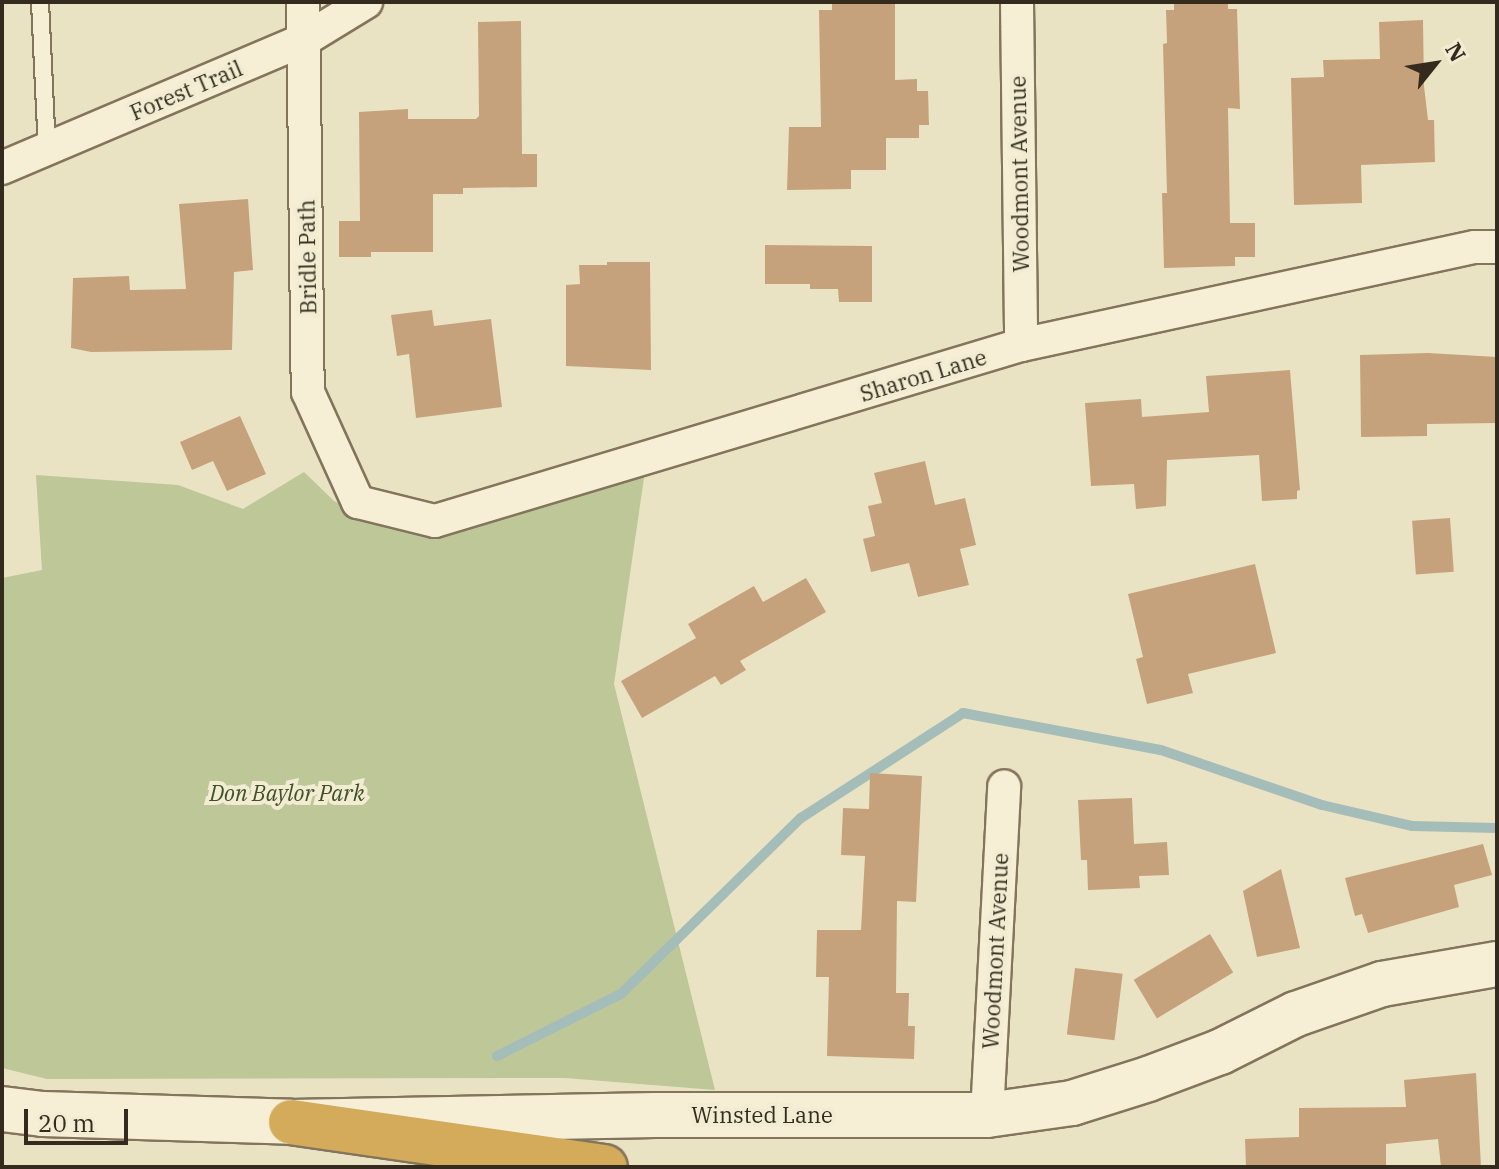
<!DOCTYPE html>
<style>
body{margin:0}
#map{position:relative;width:1499px;height:1169px;overflow:hidden;background:#eae3c3;font-family:"IBM Plex Serif",serif}
div>[style]{position:absolute}
[style*='--x']{left:calc(var(--x)*1px);top:calc(var(--y)*1px);width:calc(var(--w)*1px);rotate:calc(var(--a)*1deg)}
.green>*{inset:0;background:#bdc798}
.stream>*{height:10px;margin:-5px;padding:0 5px;transform-origin:5px;border-radius:5px;background:#a5bdb9}
.building>*{inset:0;background:#c5a27c;transform-origin:0 0}
.roads{filter:drop-shadow(2px 0 #83755c) drop-shadow(-2px 0 #83755c) drop-shadow(0 2px #83755c) drop-shadow(0 -2px #83755c)}
.lane>*{height:16px;margin:-8px;padding:0 8px;transform-origin:8px;border-radius:8px;background:#f6efd6}
.street>*{height:32px;margin:-16px;padding:0 16px;transform-origin:16px;border-radius:16px;background:#f6efd6}
.secondary>*{height:44px;margin:-22px;padding:0 22px;transform-origin:22px;border-radius:22px;background:#f6efd6}
.highway>*{height:44px;margin:-22px;padding:0 22px;transform-origin:22px;border-radius:22px;background:#d3ab5b}
span{translate:-50% -50%;white-space:nowrap;text-align:center;line-height:1.15;-webkit-text-stroke:8px #f2ecd2;paint-order:stroke}
.street-label{font-size:22px;color:#342b1e}
.park-label{font-size:22px;color:#404f27;font-style:italic}
.frame{position:absolute;inset:0;border:4px solid #342b1e;pointer-events:none}
.north{position:absolute;left:1395px;top:24px;width:80px;height:80px;-webkit-text-stroke:6px #f2ecd2;paint-order:stroke;rotate:60deg;font-size:22px;font-weight:700;line-height:32px;text-align:center;color:#342b1e}
.north::after{content:'';display:block;margin:auto;width:28px;height:36px;background:#342b1e;clip-path:polygon(50% 0,100% 100%,50% 72%,0 100%)}
.scale{position:absolute;left:24px;top:1109px;width:104px;height:36px;box-sizing:border-box;border:4px solid #342b1e;border-top:0;padding-left:10px;font-size:24px;line-height:28px;white-space:nowrap;color:#342b1e;-webkit-text-stroke:6px #f2ecd2;paint-order:stroke}
</style>
<div id="map">
<div class="green">
<i style="clip-path:polygon(645px 471px,614px 684px,715px 1090px,565px 1078px,47px 1079px,2px 1068px,2px 578px,42px 570px,36px 475px,178px 485px,243px 509px,304px 472px,334px 501px,377px 521px)"></i>
</div>
<div class="stream">
<i style="--x:497;--y:1056;--w:139;--a:-26.6"></i>
<i style="--x:621;--y:994;--w:252;--a:-44.4"></i>
<i style="--x:801;--y:818;--w:193;--a:-32.9"></i>
<i style="--x:963;--y:713;--w:201;--a:10.6"></i>
<i style="--x:1161;--y:750;--w:170;--a:18.9"></i>
<i style="--x:1322;--y:805;--w:92;--a:13.1"></i>
<i style="--x:1412;--y:826;--w:85;--a:1.3"></i>
</div>
<div class="building">
<i style="clip-path:polygon(832px 2px,895px 2px,895px 80px,917px 79px,917px 91px,928px 91px,929px 125px,919px 125px,919px 138px,886px 138px,886px 170px,851px 170px,851px 189px,787px 190px,789px 127px,821px 127px,819px 10px,832px 10px)"></i>
<i style="clip-path:polygon(1174px 2px,1228px 2px,1228px 9px,1237px 9px,1240px 109px,1228px 108px,1230px 223px,1255px 223px,1255px 257px,1235px 257px,1235px 266px,1164px 268px,1162px 193px,1167px 193px,1163px 44px,1167px 43px,1166px 10px,1174px 10px)"></i>
<i style="clip-path:polygon(1423px 20px,1424px 86px,1428px 120px,1434px 120px,1435px 162px,1361px 165px,1362px 203px,1294px 205px,1291px 78px,1324px 77px,1323px 60px,1380px 59px,1379px 22px)"></i>
<i style="clip-path:polygon(521px 21px,522px 154px,537px 154px,537px 187px,463px 188px,463px 194px,433px 194px,433px 252px,371px 252px,371px 257px,339px 257px,339px 221px,360px 221px,359px 112px,408px 109px,408px 119px,476px 119px,479px 116px,478px 22px)"></i>
<i style="clip-path:polygon(248px 199px,253px 270px,234px 272px,232px 350px,91px 352px,71px 348px,73px 278px,129px 276px,130px 290px,186px 289px,179px 204px)"></i>
<i style="clip-path:polygon(765px 245px,872px 246px,872px 302px,839px 302px,838px 289px,810px 289px,810px 284px,765px 284px)"></i>
<i style="clip-path:polygon(607px 262px,650px 262px,651px 370px,566px 366px,566px 285px,580px 284px,579px 265px,607px 265px)"></i>
<i style="clip-path:polygon(432px 310px,434px 326px,491px 319px,502px 407px,416px 418px,409px 354px,397px 356px,391px 315px)"></i>
<i style="clip-path:polygon(1428px 353px,1497px 357px,1497px 423px,1427px 424px,1427px 436px,1361px 437px,1360px 355px)"></i>
<i style="clip-path:polygon(1290px 370px,1300px 490px,1297px 491px,1297px 499px,1262px 501px,1259px 455px,1167px 460px,1166px 506px,1136px 509px,1134px 484px,1091px 486px,1085px 403px,1141px 399px,1142px 417px,1209px 412px,1206px 376px)"></i>
<i style="clip-path:polygon(240px 416px,266px 474px,227px 491px,213px 461px,192px 470px,180px 442px)"></i>
<i style="clip-path:polygon(925px 461px,935px 505px,965px 498px,976px 545px,960px 549px,969px 585px,918px 597px,909px 563px,871px 572px,863px 539px,875px 536px,868px 506px,882px 503px,874px 473px)"></i>
<i style="left:1450px;top:518px;width:54px;height:38px;rotate:86deg"></i>
<i style="clip-path:polygon(1255px 564px,1276px 653px,1188px 674px,1193px 693px,1147px 704px,1136px 659px,1143px 657px,1128px 594px)"></i>
<i style="clip-path:polygon(806px 578px,826px 612px,740px 661px,746px 670px,721px 685px,715px 676px,642px 718px,621px 681px,696px 638px,688px 624px,754px 586px,763px 602px)"></i>
<i style="clip-path:polygon(870px 773px,922px 776px,916px 902px,897px 901px,896px 993px,909px 993px,908px 1026px,915px 1026px,914px 1059px,827px 1056px,829px 977px,816px 977px,817px 930px,861px 930px,865px 856px,841px 855px,843px 808px,869px 809px)"></i>
<i style="clip-path:polygon(1132px 798px,1134px 844px,1167px 842px,1169px 875px,1139px 876px,1140px 888px,1088px 890px,1087px 860px,1081px 860px,1078px 800px)"></i>
<i style="clip-path:polygon(1483px 844px,1492px 875px,1454px 885px,1459px 907px,1368px 933px,1362px 914px,1355px 916px,1345px 878px)"></i>
<i style="clip-path:polygon(1281px 869px,1300px 948px,1257px 957px,1243px 891px)"></i>
<i style="left:1210px;top:934px;width:45px;height:89px;rotate:59deg"></i>
<i style="left:1075px;top:968px;width:48px;height:67px;rotate:7deg"></i>
<i style="clip-path:polygon(1476px 1073px,1481px 1167px,1441px 1167px,1438px 1139px,1386px 1144px,1386px 1167px,1246px 1167px,1245px 1139px,1299px 1137px,1299px 1108px,1406px 1107px,1404px 1080px)"></i>
</div>
<div class="roads">
<div class="lane">
<i style="--x:40;--y:2;--w:147;--a:87.3"></i>
</div>
<div class="street">
<i style="--x:303;--y:2;--w:390;--a:89.3"></i>
<i style="--x:308;--y:392;--w:121;--a:65.6"></i>
<i style="--x:358;--y:502;--w:79;--a:13.9"></i>
<i style="--x:435;--y:521;--w:612;--a:-16.72"></i>
<i style="--x:1021;--y:345;--w:464;--a:-12.2"></i>
<i style="--x:1475;--y:247;--w:22;--a:0"></i>
<i style="--x:1017;--y:2;--w:343;--a:89.3"></i>
<i style="--x:2;--y:168;--w:328;--a:-23"></i>
<i style="--x:304;--y:40;--w:73;--a:-31.5"></i>
<i style="--x:987;--y:1115;--w:329;--a:-87"></i>
</div>
<div class="secondary">
<i style="--x:2;--y:1109;--w:41;--a:7"></i>
<i style="--x:43;--y:1114;--w:248;--a:1.8"></i>
<i style="--x:291;--y:1122;--w:364;--a:-1.1"></i>
<i style="--x:655;--y:1115;--w:332;--a:0"></i>
<i style="--x:987;--y:1115;--w:86;--a:-8"></i>
<i style="--x:1072;--y:1103;--w:80;--a:-17.5"></i>
<i style="--x:1148;--y:1079;--w:77;--a:-20.6"></i>
<i style="--x:1220;--y:1052;--w:85;--a:-26.6"></i>
<i style="--x:1296;--y:1014;--w:91;--a:-19.2"></i>
<i style="--x:1382;--y:984;--w:117;--a:-9.9"></i>
</div>
<div class="highway">
<i style="--x:291;--y:1122;--w:317;--a:8.2"></i>
</div>
</div>
<div class="street-label">
<span style="left:186px;top:90px;rotate:-23deg">Forest Trail</span>
<span style="left:1019px;top:174px;rotate:-91deg">Woodmont Avenue</span>
<span style="left:307px;top:257px;rotate:-91deg">Bridle Path</span>
<span style="left:923px;top:375px;rotate:-17deg">Sharon Lane</span>
<span style="left:995px;top:951px;rotate:-87deg">Woodmont Avenue</span>
<span style="left:762px;top:1115px">Winsted Lane</span>
</div>
<div class="park-label">
<span style="left:287px;top:793px">Don Baylor Park</span>
</div>
<div class="frame"></div>
<div class="north">N</div>
<div class="scale">20 m</div>
</div>
